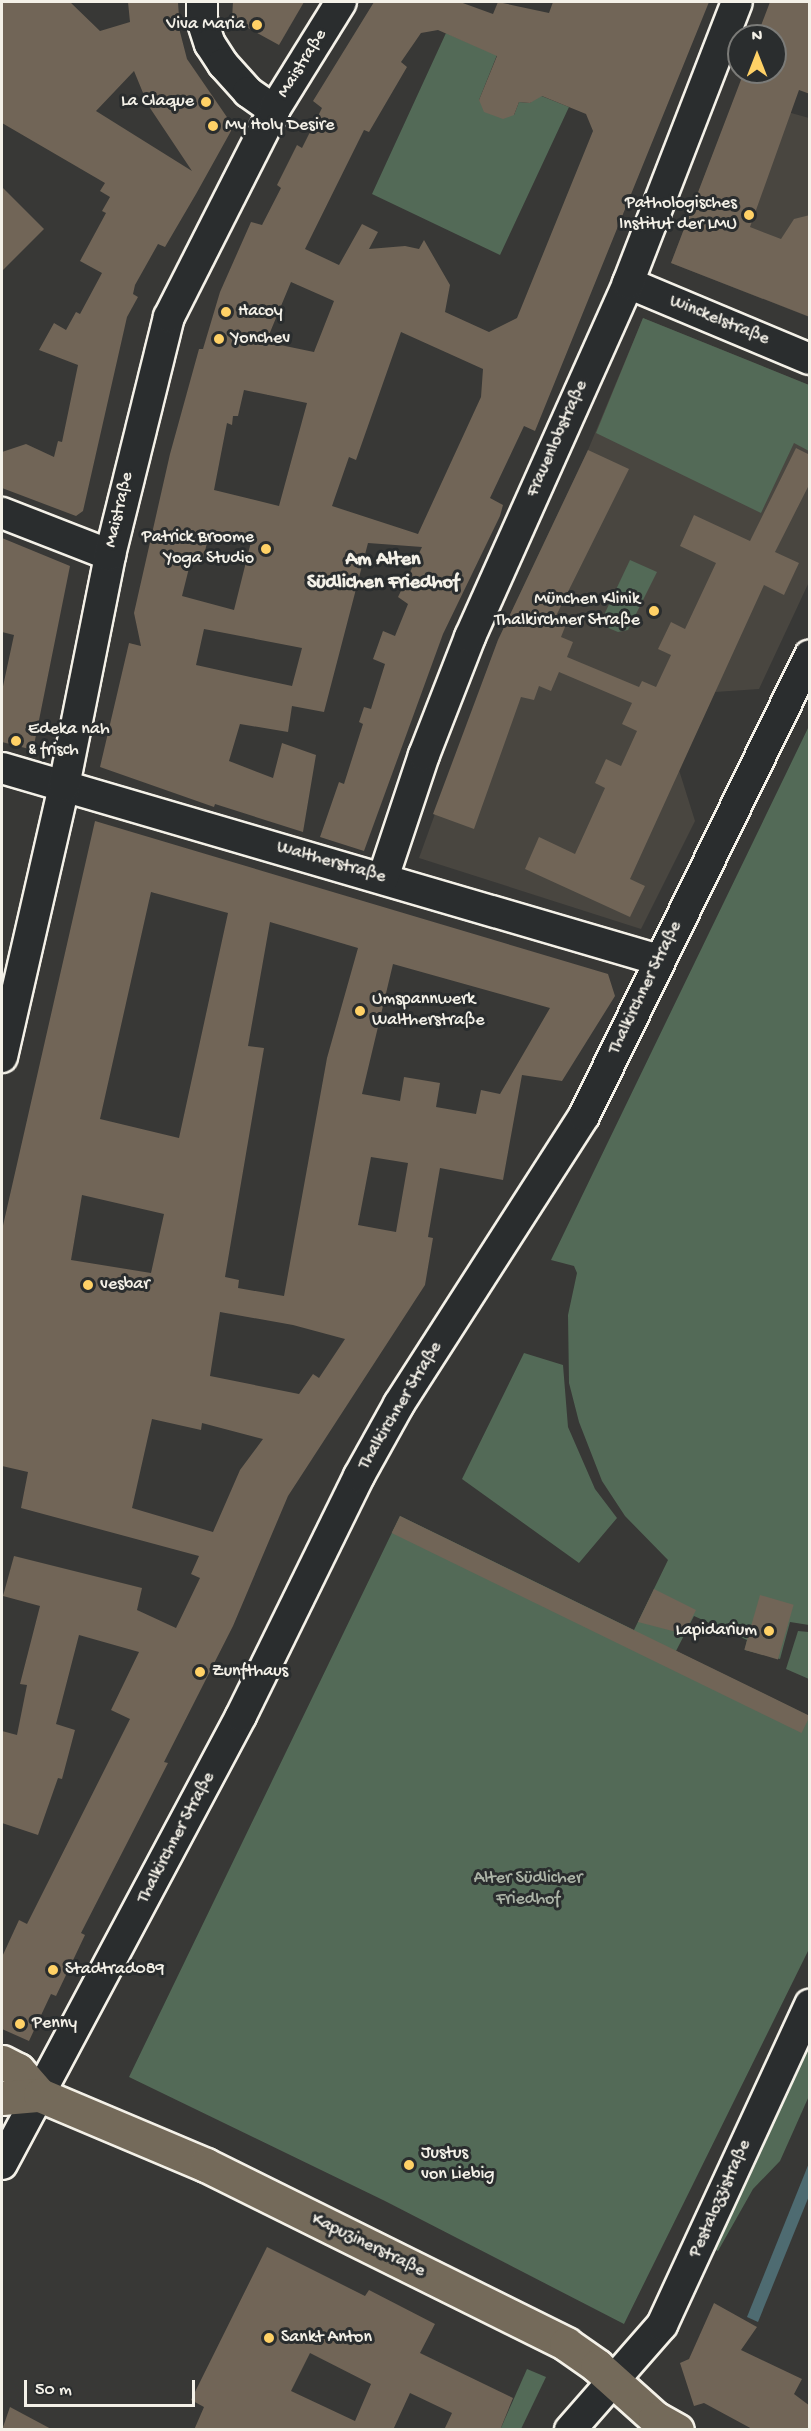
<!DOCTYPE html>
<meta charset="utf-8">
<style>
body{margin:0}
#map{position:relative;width:811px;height:2431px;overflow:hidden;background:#383836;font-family:"Gochi Hand",sans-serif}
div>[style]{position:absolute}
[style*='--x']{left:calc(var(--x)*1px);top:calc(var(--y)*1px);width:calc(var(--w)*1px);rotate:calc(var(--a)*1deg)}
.built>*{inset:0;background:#494640}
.green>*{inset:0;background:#536a57}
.water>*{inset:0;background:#4e6b71}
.building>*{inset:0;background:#716557;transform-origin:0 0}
.roads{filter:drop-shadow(2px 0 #f4f1e8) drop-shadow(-2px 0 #f4f1e8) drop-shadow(0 2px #f4f1e8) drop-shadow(0 -2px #f4f1e8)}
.minor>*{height:30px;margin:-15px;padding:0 15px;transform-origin:15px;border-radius:15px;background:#2a2d2e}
.major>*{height:33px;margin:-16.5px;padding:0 16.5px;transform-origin:16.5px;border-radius:16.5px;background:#746a5a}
.dots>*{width:16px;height:16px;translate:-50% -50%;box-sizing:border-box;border:3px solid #2a2d2e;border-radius:50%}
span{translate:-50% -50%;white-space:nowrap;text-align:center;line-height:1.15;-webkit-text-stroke:6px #2a2d2e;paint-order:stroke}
.poi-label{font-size:18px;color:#f4f1e8}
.right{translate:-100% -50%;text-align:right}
.left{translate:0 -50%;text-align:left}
.street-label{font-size:18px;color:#f4f1e8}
.park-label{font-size:18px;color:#acb4a7}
.neighbourhood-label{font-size:20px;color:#f4f1e8;font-weight:700}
.frame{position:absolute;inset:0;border:3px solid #f4f1e8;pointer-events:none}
.north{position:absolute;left:727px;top:24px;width:60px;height:60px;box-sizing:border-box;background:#2a2d2e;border:2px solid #7b7b78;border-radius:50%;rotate:0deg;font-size:16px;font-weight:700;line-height:24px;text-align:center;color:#f4f1e8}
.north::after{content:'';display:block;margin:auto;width:21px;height:27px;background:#ffd166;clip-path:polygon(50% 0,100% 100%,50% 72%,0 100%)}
.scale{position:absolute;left:24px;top:2380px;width:171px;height:27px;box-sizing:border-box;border:3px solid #f4f1e8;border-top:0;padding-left:8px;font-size:18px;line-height:21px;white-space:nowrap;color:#f4f1e8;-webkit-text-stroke:4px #2a2d2e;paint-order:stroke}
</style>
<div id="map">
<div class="built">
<i style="clip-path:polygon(735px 97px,809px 118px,809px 317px,671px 263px)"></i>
<i style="clip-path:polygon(643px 318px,809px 385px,809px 582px,759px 689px,715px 692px,679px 770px,695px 821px,641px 929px,419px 858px,498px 640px,588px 450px)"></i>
</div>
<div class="green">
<i style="clip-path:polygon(446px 33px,497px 55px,479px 100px,514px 115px,519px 102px,530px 103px,539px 95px,569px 107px,500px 255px,372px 194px)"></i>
<i style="clip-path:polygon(643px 318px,809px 385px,809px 451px,794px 443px,761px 513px,596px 433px)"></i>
<i style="clip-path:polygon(630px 560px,657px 572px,628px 630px,618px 632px,606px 627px,603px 617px)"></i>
<i style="clip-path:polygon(809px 726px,809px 1625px,790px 1622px,780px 1659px,745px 1650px,747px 1640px,694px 1616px,676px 1651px,809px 1716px,809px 1949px,624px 2324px,385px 2201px,129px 2077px,400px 1516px,634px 1630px,668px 1560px,625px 1516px,602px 1481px,579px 1422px,569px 1383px,568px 1315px,577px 1273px,574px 1266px,551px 1260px)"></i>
<i style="clip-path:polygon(524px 1353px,563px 1365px,568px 1427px,595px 1489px,617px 1518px,579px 1563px,462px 1479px)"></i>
<i style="clip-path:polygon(798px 1631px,809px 1632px,809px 1679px,786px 1669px)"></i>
<i style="clip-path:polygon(809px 2026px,809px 2096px,780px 2161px,753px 2189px,718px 2251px,708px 2246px)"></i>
<i style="clip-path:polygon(527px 2369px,546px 2377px,521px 2429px,500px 2430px)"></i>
</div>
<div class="water">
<i style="clip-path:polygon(809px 2163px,809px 2196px,758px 2322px,747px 2317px)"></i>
</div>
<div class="building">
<i style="clip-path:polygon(evenodd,2px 2px,70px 2px,100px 31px,130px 22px,128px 2px,178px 2px,180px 32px,187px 59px,231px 123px,231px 131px,196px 194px,165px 247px,158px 244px,135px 285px,133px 294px,138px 297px,127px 317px,83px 511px,76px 516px,2px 488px,2px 452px,26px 444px,54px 457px,58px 441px,62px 442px,78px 365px,39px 350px,54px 323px,66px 330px,76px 312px,80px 314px,102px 273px,80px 261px,106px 213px,102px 211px,110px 197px,100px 191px,105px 183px,2px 123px,2px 2px,134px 71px,148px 105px,192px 171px,96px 111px,134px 71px)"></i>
<i style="clip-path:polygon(233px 2px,304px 2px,279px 45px,232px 19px)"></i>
<i style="clip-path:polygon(evenodd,374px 2px,460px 2px,493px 14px,498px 2px,549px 13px,553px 2px,709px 2px,535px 431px,524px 426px,490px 498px,503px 505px,500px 516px,443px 634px,364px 851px,320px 837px,339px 782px,344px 784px,363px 724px,359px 722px,364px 707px,371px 709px,385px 664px,373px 659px,383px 631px,395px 636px,408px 604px,398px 597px,422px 547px,368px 543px,324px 712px,292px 706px,288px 732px,240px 724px,229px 761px,273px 778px,282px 743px,316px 755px,303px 832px,215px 804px,214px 807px,100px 767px,129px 643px,141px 646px,134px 613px,170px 454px,199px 349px,203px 349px,220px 292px,251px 222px,262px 225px,281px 188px,277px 185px,297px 145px,302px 148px,322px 108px,313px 101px,374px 2px,438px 30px,497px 56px,479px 100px,484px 112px,503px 119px,514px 115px,519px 102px,530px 103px,542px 96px,586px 114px,593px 131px,517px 318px,489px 332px,445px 312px,450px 285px,424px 240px,419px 249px,405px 246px,369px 249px,378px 232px,362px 224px,339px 265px,305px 249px,364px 130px,369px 132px,407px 67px,401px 62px,421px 33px,438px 30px,374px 2px,291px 282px,334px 301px,314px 352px,266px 342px,291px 282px,374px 2px,401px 332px,483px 369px,481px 397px,418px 534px,332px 506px,349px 457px,356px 460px,401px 332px,374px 2px,244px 390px,307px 403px,279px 506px,214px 490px,227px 423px,232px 425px,233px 416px,238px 416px,244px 390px,374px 2px,210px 531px,251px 542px,234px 610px,182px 596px,191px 560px,202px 563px,210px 531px,374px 2px,204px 629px,302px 648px,292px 686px,196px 665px,204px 629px)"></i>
<i style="clip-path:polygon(770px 2px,810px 2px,810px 94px,799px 90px,750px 227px,781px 239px,794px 219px,810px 215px,810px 317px,671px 263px,744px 72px,775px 72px,775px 36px,757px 36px)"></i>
<i style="clip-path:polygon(2px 187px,44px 229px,2px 271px)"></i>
<i style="clip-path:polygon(796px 448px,810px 455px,810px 483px,775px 552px,799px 563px,784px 595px,764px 585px,630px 879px,645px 886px,630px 917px,525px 869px,539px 837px,575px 854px,605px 788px,595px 783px,606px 759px,621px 766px,637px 731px,622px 724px,632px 703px,559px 672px,551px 691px,539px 686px,534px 700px,521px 697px,474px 829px,433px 814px,498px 640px,588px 450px,629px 469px,555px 618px,567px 622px,561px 637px,573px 642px,567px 657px,639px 687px,642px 681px,656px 687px,671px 655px,658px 649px,671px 622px,685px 629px,716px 563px,680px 546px,694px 515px,750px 541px)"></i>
<i style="clip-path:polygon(2px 538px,70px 566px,33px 750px,2px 742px,2px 691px,14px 635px,2px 632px)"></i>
<i style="clip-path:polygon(evenodd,95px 821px,608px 974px,615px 996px,562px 1081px,522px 1075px,503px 1180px,440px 1168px,428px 1237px,433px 1238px,425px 1285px,288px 1496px,233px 1626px,164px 1762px,168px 1763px,81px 1933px,85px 1935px,56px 1996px,51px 1994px,29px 2041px,2px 2029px,2px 1957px,19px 1920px,27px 1924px,130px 1719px,111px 1710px,139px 1652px,79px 1635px,56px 1724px,75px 1730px,62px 1779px,58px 1778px,38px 1835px,2px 1823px,2px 1731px,17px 1735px,27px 1685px,20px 1684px,40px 1606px,3px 1596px,14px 1556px,142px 1588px,137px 1610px,176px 1628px,200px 1578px,191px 1574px,199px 1556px,21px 1508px,28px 1472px,2px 1466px,2px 1230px,95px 821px,151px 892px,228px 913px,179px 1138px,100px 1119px,151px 892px,95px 821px,270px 922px,358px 948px,327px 1058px,284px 1296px,238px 1288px,239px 1280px,225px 1277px,264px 1048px,248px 1046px,270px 922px,95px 821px,393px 964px,550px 1008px,500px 1094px,481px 1090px,476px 1114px,436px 1107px,440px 1083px,404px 1077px,400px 1101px,362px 1094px,393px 964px,95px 821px,371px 1157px,408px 1163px,396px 1232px,358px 1225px,371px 1157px,95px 821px,82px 1195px,164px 1214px,151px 1273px,71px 1260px,82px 1195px,95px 821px,220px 1312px,293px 1325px,345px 1339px,319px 1378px,313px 1374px,299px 1394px,210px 1376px,220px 1312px,95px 821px,152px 1419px,201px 1430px,202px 1423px,263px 1439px,240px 1470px,213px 1532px,132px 1508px,152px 1419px)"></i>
<i style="left:400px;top:1516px;width:456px;height:19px;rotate:26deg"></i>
<i style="clip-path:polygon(654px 1589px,696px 1610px,684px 1634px,638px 1622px)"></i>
<i style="left:760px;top:1595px;width:35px;height:57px;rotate:16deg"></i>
<i style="clip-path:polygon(evenodd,267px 2247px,365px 2296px,369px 2290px,435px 2324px,420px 2353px,513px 2398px,500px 2430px,444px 2430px,452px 2413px,410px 2393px,393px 2430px,194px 2430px,204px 2407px,191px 2400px,267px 2247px,310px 2353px,371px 2384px,355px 2421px,291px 2391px,310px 2353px)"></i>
<i style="clip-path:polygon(714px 2303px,757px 2327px,741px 2350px,802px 2379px,794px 2394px,810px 2406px,810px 2430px,754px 2430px,704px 2403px,694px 2406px,680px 2363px,689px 2359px)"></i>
<i style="clip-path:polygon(10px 2407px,53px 2430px,2px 2430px)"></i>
</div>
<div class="roads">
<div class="minor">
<i style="--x:202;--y:2;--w:18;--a:90"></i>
<i style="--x:202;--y:20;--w:25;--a:72"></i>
<i style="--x:210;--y:44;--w:24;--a:57"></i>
<i style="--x:223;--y:64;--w:38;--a:48"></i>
<i style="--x:248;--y:92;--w:32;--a:35"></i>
<i style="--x:628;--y:283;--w:197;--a:22.7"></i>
<i style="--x:2;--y:513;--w:116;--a:21.3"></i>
<i style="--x:2;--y:768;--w:684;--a:16.29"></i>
<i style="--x:383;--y:878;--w:130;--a:-71.6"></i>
<i style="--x:424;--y:755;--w:127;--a:-68.7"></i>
<i style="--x:470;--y:637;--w:388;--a:-65.9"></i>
<i style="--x:628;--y:283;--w:301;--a:-68.8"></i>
<i style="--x:2;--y:1057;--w:278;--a:-77.1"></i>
<i style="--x:64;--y:786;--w:236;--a:-78.7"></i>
<i style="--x:110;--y:555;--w:245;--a:-76.1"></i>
<i style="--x:169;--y:317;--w:232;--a:-63.1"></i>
<i style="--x:274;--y:110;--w:127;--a:-58.2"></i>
<i style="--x:2;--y:2164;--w:508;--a:-61.92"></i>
<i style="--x:241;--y:1716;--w:267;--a:-63.8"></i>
<i style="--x:359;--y:1476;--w:82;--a:-60.9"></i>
<i style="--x:399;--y:1404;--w:342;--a:-57.3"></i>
<i style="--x:584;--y:1116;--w:513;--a:-63.88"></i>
<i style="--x:570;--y:2430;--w:140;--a:-48.8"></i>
<i style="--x:662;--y:2325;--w:353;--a:-65.2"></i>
</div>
<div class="major">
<i style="--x:2;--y:2062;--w:18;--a:27"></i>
<i style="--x:18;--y:2070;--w:33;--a:49"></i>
<i style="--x:2;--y:2098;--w:38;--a:-5"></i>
<i style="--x:40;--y:2095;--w:180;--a:22.9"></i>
<i style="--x:206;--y:2165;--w:402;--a:26.4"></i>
<i style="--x:566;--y:2344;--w:38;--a:35"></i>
<i style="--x:597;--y:2366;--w:78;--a:41.9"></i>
<i style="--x:655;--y:2418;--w:25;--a:29"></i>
</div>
</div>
<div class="dots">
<i style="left:257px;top:25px;background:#ffd166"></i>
<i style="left:206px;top:102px;background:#ffd166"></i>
<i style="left:213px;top:126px;background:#ffd166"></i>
<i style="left:749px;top:215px;background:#ffd166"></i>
<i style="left:226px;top:312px;background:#ffd166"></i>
<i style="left:219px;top:339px;background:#ffd166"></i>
<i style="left:266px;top:549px;background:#ffd166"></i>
<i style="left:654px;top:611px;background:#ffd166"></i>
<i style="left:16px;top:741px;background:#ffd166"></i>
<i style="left:360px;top:1011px;background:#ffd166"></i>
<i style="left:88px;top:1285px;background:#ffd166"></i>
<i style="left:769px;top:1631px;background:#ffd166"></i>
<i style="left:200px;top:1672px;background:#ffd166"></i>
<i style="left:53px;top:1970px;background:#ffd166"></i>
<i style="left:20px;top:2024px;background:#ffd166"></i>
<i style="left:409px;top:2165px;background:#ffd166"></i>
<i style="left:269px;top:2338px;background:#ffd166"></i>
</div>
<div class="poi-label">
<span class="right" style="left:245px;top:25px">Viva Maria</span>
<span class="right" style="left:194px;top:102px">La Claque</span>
<span class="left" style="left:225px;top:126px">My Holy Desire</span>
<span class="right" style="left:737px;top:215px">Pathologisches<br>Institut der LMU</span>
<span class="left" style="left:238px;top:312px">Hacoy</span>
<span class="left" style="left:231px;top:339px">Yonchev</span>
<span class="right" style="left:254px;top:549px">Patrick Broome<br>Yoga Studio</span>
<span class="right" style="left:640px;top:611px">München Klinik<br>Thalkirchner Straße</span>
<span class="left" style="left:28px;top:741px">Edeka nah<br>&amp; frisch</span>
<span class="left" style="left:372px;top:1011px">Umspannwerk<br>Waltherstraße</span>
<span class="left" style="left:100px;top:1285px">vesbar</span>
<span class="right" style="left:757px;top:1631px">Lapidarium</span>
<span class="left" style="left:212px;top:1672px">Zunfthaus</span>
<span class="left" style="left:65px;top:1970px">Stadtrad089</span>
<span class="left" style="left:32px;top:2024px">Penny</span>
<span class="left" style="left:421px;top:2165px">Justus<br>von Liebig</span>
<span class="left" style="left:281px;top:2338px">Sankt Anton</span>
</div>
<div class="street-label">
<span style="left:303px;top:64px;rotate:-58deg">Maistraße</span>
<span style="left:719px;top:321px;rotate:22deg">Winckelstraße</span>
<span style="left:558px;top:439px;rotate:-66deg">Frauenlobstraße</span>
<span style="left:120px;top:510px;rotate:-77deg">Maistraße</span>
<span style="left:331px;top:863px;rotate:16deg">Waltherstraße</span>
<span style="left:646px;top:988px;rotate:-64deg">Thalkirchner Straße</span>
<span style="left:401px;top:1406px;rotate:-59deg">Thalkirchner Straße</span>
<span style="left:177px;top:1838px;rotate:-62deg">Thalkirchner Straße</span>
<span style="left:721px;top:2199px;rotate:-66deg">Pestalozzistraße</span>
<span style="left:368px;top:2246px;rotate:26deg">Kapuzinerstraße</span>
</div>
<div class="park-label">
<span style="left:528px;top:1890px">Alter Südlicher<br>Friedhof</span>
</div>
<div class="neighbourhood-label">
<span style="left:383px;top:572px">Am Alten<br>Südlichen Friedhof</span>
</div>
<div class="frame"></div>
<div class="north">N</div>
<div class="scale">50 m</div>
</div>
